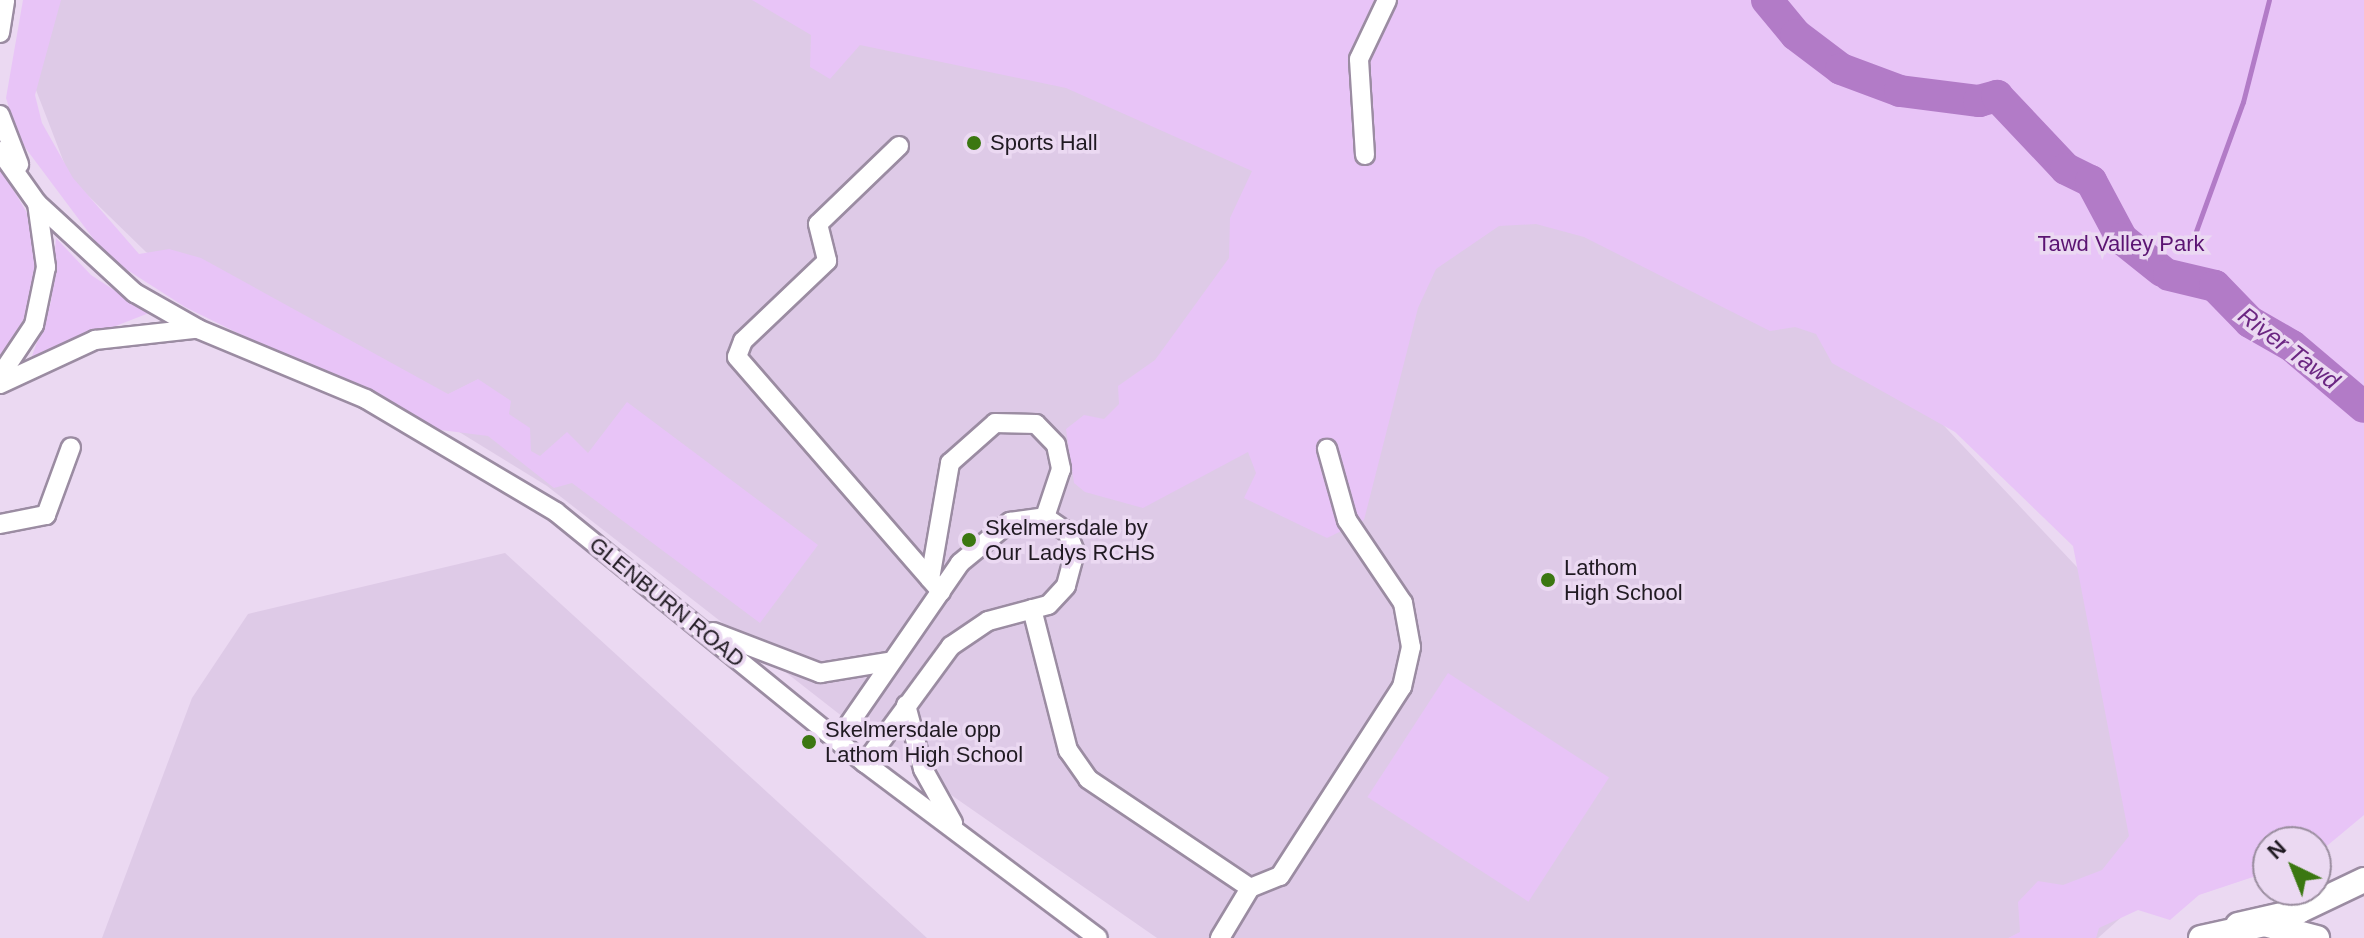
<!DOCTYPE html>
<style>
body{margin:0}
#map{position:relative;width:2364px;height:938px;overflow:hidden;background:#ebd9f2;font-family:Arial,sans-serif}
div>[style]{position:absolute}
[style*='--x']{left:calc(var(--x)*1px);top:calc(var(--y)*1px);width:calc(var(--w)*1px);rotate:calc(var(--a)*1deg)}
.built>*{inset:0;background:#decae7}
.green>*{inset:0;background:#e8c4f7;transform-origin:0 0}
.stream>*{height:5px;margin:-2.5px;padding:0 2.5px;transform-origin:2.5px;border-radius:2.5px;background:#b27bc7}
.river>*{height:32px;margin:-16px;padding:0 16px;transform-origin:16px;border-radius:16px;background:#b27bc7}
.roads{filter:drop-shadow(2px 0 #9b8ca2) drop-shadow(-2px 0 #9b8ca2) drop-shadow(0 2px #9b8ca2) drop-shadow(0 -2px #9b8ca2)}
.minor>*{height:18px;margin:-9px;padding:0 9px;transform-origin:9px;border-radius:9px;background:#fff}
.major>*{height:24px;margin:-12px;padding:0 12px;transform-origin:12px;border-radius:12px;background:#fff}
.dots>*{width:22px;height:22px;translate:-50% -50%;box-sizing:border-box;border:4px solid #ebd9f2;border-radius:50%}
span{translate:-50% -50%;white-space:nowrap;text-align:center;line-height:1.15;-webkit-text-stroke:7px #ebd9f2;paint-order:stroke}
.poi-label{font-size:22px;color:#201a22}
.left{translate:0 -50%;text-align:left}
.park-label{font-size:22px;color:#5b1472}
.street-label{font-size:22px;color:#201a22}
.water-label{font-size:24px;color:#6b2682;font-style:italic}
.north{position:absolute;left:2252px;top:826px;width:80px;height:80px;box-sizing:border-box;background:#ebd9f2;border:2px solid #9a8d9f;border-radius:50%;rotate:317deg;font-size:22px;font-weight:700;line-height:32px;text-align:center;color:#201a22}
.north::after{content:'';display:block;margin:auto;width:28px;height:36px;background:#3b7711;clip-path:polygon(50% 0,100% 100%,50% 72%,0 100%)}
</style>
<div id="map">
<div class="built">
<i style="clip-path:polygon(42px 0,770px 0,1463px 177px,1853px 329px,2154px 649px,2163px 880px,2098px 938px,1157px 938px,875px 742px,547px 486px,300px 334px,146px 252px,70px 178px,36px 90px)"></i>
<i style="clip-path:polygon(505px 553px,927px 938px,102px 938px,192px 698px,248px 614px)"></i>
</div>
<div class="green">
<i style="clip-path:polygon(23px 0,61px 0,35px 95px,42px 123px,73px 178px,139px 254px,169px 249px,201px 258px,448px 394px,478px 379px,511px 401px,509px 414px,530px 428px,531px 451px,540px 456px,567px 432px,588px 453px,627px 402px,818px 545px,760px 623px,572px 483px,554px 488px,488px 436px,433px 429px,185px 307px,107px 257px,18px 138px,6px 98px)"></i>
<i style="clip-path:polygon(752px 0,2364px 0,2364px 815px,2316px 855px,2316px 842px,2268px 842px,2268px 872px,2199px 895px,2170px 920px,2138px 910px,2099px 928px,2096px 938px,2008px 938px,2020px 932px,2018px 902px,2038px 881px,2063px 885px,2102px 870px,2129px 836px,2073px 546px,1955px 432px,1832px 363px,1816px 334px,1795px 327px,1770px 331px,1584px 237px,1536px 224px,1499px 226px,1436px 269px,1418px 308px,1364px 520px,1327px 538px,1244px 498px,1256px 473px,1248px 452px,1143px 508px,1085px 492px,1074px 483px,1066px 429px,1084px 415px,1104px 419px,1119px 404px,1118px 386px,1155px 360px,1229px 258px,1230px 218px,1252px 171px,1066px 88px,860px 45px,830px 79px,810px 67px,811px 35px)"></i>
<i style="clip-path:polygon(0 167px,27px 213px,36px 267px,27px 313px,0 360px)"></i>
<i style="clip-path:polygon(56px 238px,91px 275px,149px 313px,31px 359px,51px 302px)"></i>
<i style="left:1448px;top:673px;width:192px;height:148px;rotate:33deg"></i>
</div>
<div class="stream">
<i style="--x:2196;--y:231;--w:137;--a:-70"></i>
<i style="--x:2243;--y:102;--w:105;--a:-75.7"></i>
</div>
<div class="river">
<i style="--x:1767;--y:0;--w:45;--a:50.4"></i>
<i style="--x:1796;--y:35;--w:56;--a:37.1"></i>
<i style="--x:1841;--y:69;--w:63;--a:20.4"></i>
<i style="--x:1900;--y:91;--w:80;--a:7.2"></i>
<i style="--x:1979;--y:101;--w:19;--a:-16"></i>
<i style="--x:1997;--y:96;--w:100;--a:46.6"></i>
<i style="--x:2066;--y:169;--w:28;--a:26"></i>
<i style="--x:2091;--y:181;--w:66;--a:61.9"></i>
<i style="--x:2122;--y:239;--w:51;--a:38.7"></i>
<i style="--x:2169;--y:275;--w:47;--a:13.4"></i>
<i style="--x:2215;--y:286;--w:50;--a:45.8"></i>
<i style="--x:2250;--y:322;--w:48;--a:29.7"></i>
<i style="--x:2292;--y:346;--w:94;--a:40.3"></i>
</div>
<div class="roads">
<div class="minor">
<i style="--x:0;--y:33;--w:33;--a:-81"></i>
<i style="--x:0;--y:115;--w:53;--a:68.8"></i>
<i style="--x:899;--y:146;--w:112;--a:136.1"></i>
<i style="--x:818;--y:224;--w:38;--a:76"></i>
<i style="--x:827;--y:261;--w:116;--a:136.4"></i>
<i style="--x:743;--y:341;--w:17;--a:111"></i>
<i style="--x:737;--y:357;--w:311;--a:49"></i>
<i style="--x:0;--y:151;--w:64;--a:54.6"></i>
<i style="--x:37;--y:203;--w:65;--a:82"></i>
<i style="--x:46;--y:267;--w:59;--a:101.7"></i>
<i style="--x:34;--y:325;--w:61;--a:123.7"></i>
<i style="--x:1365;--y:155;--w:96;--a:-93.6"></i>
<i style="--x:1359;--y:59;--w:65;--a:-64.6"></i>
<i style="--x:37;--y:203;--w:133;--a:42.6"></i>
<i style="--x:135;--y:293;--w:73;--a:29.7"></i>
<i style="--x:198;--y:329;--w:182;--a:22.6"></i>
<i style="--x:366;--y:399;--w:221;--a:30.7"></i>
<i style="--x:556;--y:512;--w:398;--a:39.1"></i>
<i style="--x:865;--y:763;--w:291;--a:36.9"></i>
<i style="--x:0;--y:384;--w:105;--a:-24.9"></i>
<i style="--x:95;--y:340;--w:101;--a:-6.3"></i>
<i style="--x:0;--y:524;--w:47;--a:-11.1"></i>
<i style="--x:46;--y:515;--w:72;--a:-69.8"></i>
<i style="--x:930;--y:579;--w:118;--a:-80.2"></i>
<i style="--x:950;--y:463;--w:60;--a:-41.6"></i>
<i style="--x:995;--y:423;--w:41;--a:1.4"></i>
<i style="--x:1036;--y:424;--w:29;--a:46"></i>
<i style="--x:1056;--y:445;--w:25;--a:78"></i>
<i style="--x:1061;--y:469;--w:51;--a:108.4"></i>
<i style="--x:1032;--y:609;--w:146;--a:75.7"></i>
<i style="--x:1068;--y:750;--w:35;--a:55"></i>
<i style="--x:1088;--y:779;--w:195;--a:33.9"></i>
<i style="--x:1250;--y:888;--w:32;--a:-22"></i>
<i style="--x:1280;--y:876;--w:225;--a:-57.2"></i>
<i style="--x:1402;--y:687;--w:41;--a:-77.3"></i>
<i style="--x:1411;--y:647;--w:45;--a:-100.3"></i>
<i style="--x:1403;--y:603;--w:100;--a:-124"></i>
<i style="--x:1347;--y:520;--w:74;--a:-105.7"></i>
<i style="--x:713;--y:632;--w:115;--a:21"></i>
<i style="--x:820;--y:673;--w:69;--a:-9.2"></i>
<i style="--x:906;--y:705;--w:66;--a:75.1"></i>
<i style="--x:923;--y:769;--w:62;--a:60.9"></i>
<i style="--x:838;--y:740;--w:215;--a:-55.4"></i>
<i style="--x:960;--y:563;--w:65;--a:-39.4"></i>
<i style="--x:1010;--y:522;--w:35;--a:-8"></i>
<i style="--x:1045;--y:517;--w:27;--a:34"></i>
<i style="--x:1067;--y:532;--w:22;--a:68"></i>
<i style="--x:1075;--y:552;--w:35;--a:105"></i>
<i style="--x:1066;--y:586;--w:26;--a:133"></i>
<i style="--x:1048;--y:605;--w:62;--a:165.1"></i>
<i style="--x:988;--y:621;--w:45;--a:146"></i>
<i style="--x:951;--y:646;--w:145;--a:126.3"></i>
<i style="--x:1220;--y:938;--w:58;--a:-59"></i>
</div>
<div class="major">
<i style="--x:2238;--y:925;--w:63;--a:-12.9"></i>
<i style="--x:2299;--y:911;--w:72;--a:-25.5"></i>
<i style="--x:2201;--y:938;--w:65;--a:-12.5"></i>
<i style="--x:2264;--y:924;--w:55;--a:14.8"></i>
</div>
</div>
<div class="dots">
<i style="left:974px;top:143px;background:#3b7711"></i>
<i style="left:969px;top:540px;background:#3b7711"></i>
<i style="left:1548px;top:580px;background:#3b7711"></i>
<i style="left:809px;top:742px;background:#3b7711"></i>
</div>
<div class="poi-label">
<span class="left" style="left:990px;top:143px">Sports Hall</span>
<span class="left" style="left:985px;top:540px">Skelmersdale by<br>Our Ladys RCHS</span>
<span class="left" style="left:1564px;top:580px">Lathom<br>High School</span>
<span class="left" style="left:825px;top:742px">Skelmersdale opp<br>Lathom High School</span>
</div>
<div class="park-label">
<span style="left:2121px;top:244px">Tawd Valley Park</span>
</div>
<div class="street-label">
<span style="left:667px;top:602px;rotate:39deg">GLENBURN ROAD</span>
</div>
<div class="water-label">
<span style="left:2289px;top:348px;rotate:37deg">River Tawd</span>
</div>
<div class="north">N</div>
</div>
